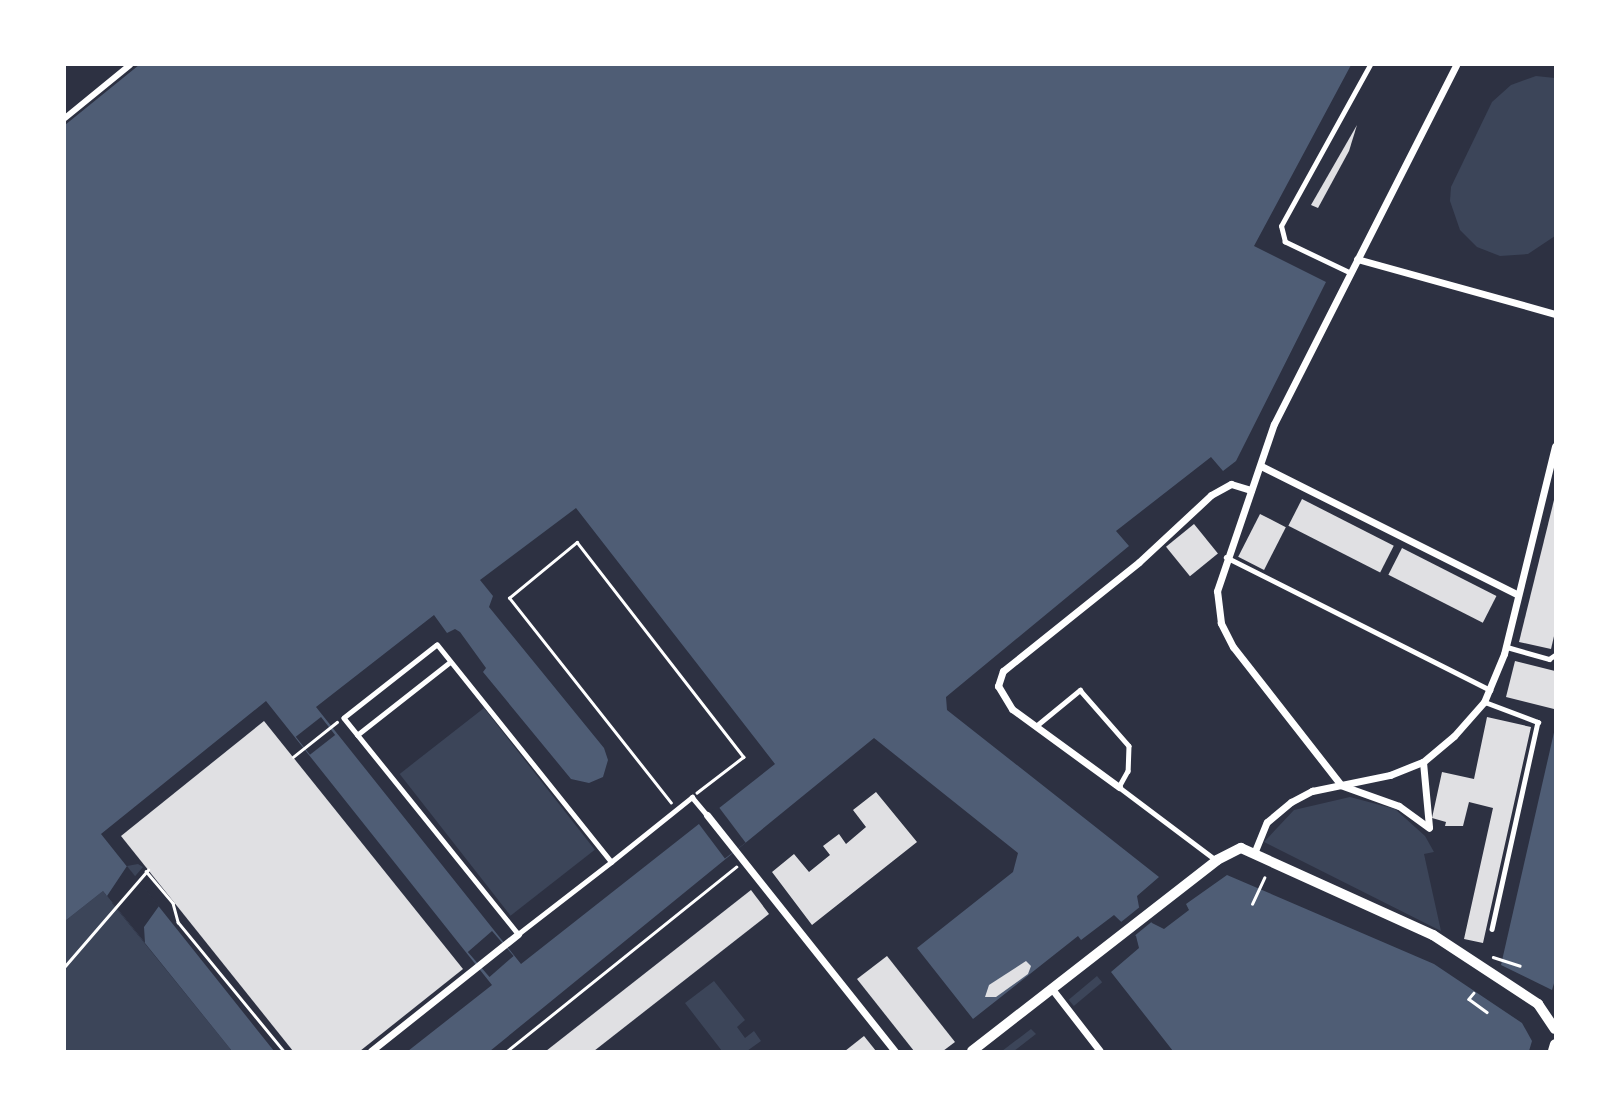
<!DOCTYPE html>
<style>
body{margin:0}
#map{position:relative;width:1620px;height:1116px;overflow:hidden;background:#2d3142;font-family:Quicksand,sans-serif}
div>[style]{position:absolute}
[style*='--x']{left:calc(var(--x)*1px);top:calc(var(--y)*1px);width:calc(var(--w)*1px);rotate:calc(var(--a)*1deg)}
.green>*{inset:0;background:#3c4559;transform-origin:0 0}
.water>*{inset:0;background:#4f5d75}
.pier>*{inset:0;background:#2d3142;transform-origin:0 0}
.building>*{inset:0;background:#e0e0e3;transform-origin:0 0}
.path>*{height:2.5px;margin:-1.25px;padding:0 1.25px;transform-origin:1.25px;border-radius:1.25px;background:#fff}
.service>*{height:4.5px;margin:-2.25px;padding:0 2.25px;transform-origin:2.25px;border-radius:2.25px;background:#fff}
.pedestrian>*{height:6px;margin:-3px;padding:0 3px;transform-origin:3px;border-radius:3px;background:#fff}
.minor>*{height:7px;margin:-3.5px;padding:0 3.5px;transform-origin:3.5px;border-radius:3.5px;background:#fff}
.tertiary>*{height:10px;margin:-5px;padding:0 5px;transform-origin:5px;border-radius:5px;background:#fff}
span{translate:-50% -50%;white-space:nowrap;text-align:center;line-height:1.15;-webkit-text-stroke:5px #fff;paint-order:stroke}
.frame{position:absolute;inset:0;border:66px solid #fff;pointer-events:none}
</style>
<div id="map">
<div class="green">
<i style="clip-path:polygon(1536px 76px,1555px 78px,1555px 236px,1528px 254px,1500px 256px,1477px 247px,1460px 230px,1450px 201px,1451px 187px,1492px 102px,1511px 85px)"></i>
<i style="left:484px;top:708px;width:180px;height:107px;rotate:52deg"></i>
<i style="clip-path:polygon(1350px 797px,1395px 809px,1425px 836px,1434px 852px,1424px 854px,1441px 931px,1264px 842px,1294px 810px)"></i>
<i style="clip-path:polygon(138px 864px,143px 867px,112px 903px,232px 1051px,65px 1051px,65px 921px,103px 891px,106px 895px,127px 866px)"></i>
<i style="left:1097px;top:976px;width:8px;height:37px;rotate:50deg"></i>
<i style="clip-path:polygon(714px 981px,745px 1020px,737px 1027px,745px 1038px,754px 1031px,761px 1041px,747px 1051px,722px 1051px,685px 1003px)"></i>
<i style="clip-path:polygon(1031px 1029px,1036px 1034px,1014px 1051px,1002px 1051px)"></i>
</div>
<div class="water">
<i style="clip-path:polygon(evenodd,139px 65px,1351px 65px,1254px 246px,1326px 282px,1236px 461px,1223px 471px,1211px 457px,1116px 531px,1129px 546px,946px 697px,947px 710px,1159px 877px,1137px 896px,1139px 907px,1152px 923px,1164px 929px,1189px 910px,1186px 904px,1227px 875px,1434px 964px,1522px 1023px,1532px 1041px,1529px 1051px,1173px 1051px,1111px 972px,1139px 948px,1136px 936px,1114px 915px,1081px 940px,1078px 936px,973px 1019px,917px 948px,1013px 872px,1018px 853px,874px 738px,490px 1051px,408px 1051px,492px 985px,266px 701px,101px 834px,274px 1051px,232px 1051px,103px 891px,65px 921px,65px 125px,139px 65px,576px 508px,775px 764px,521px 964px,316px 707px,434px 615px,447px 633px,455px 629px,460px 632px,486px 668px,483px 672px,571px 779px,589px 783px,603px 777px,608px 760px,604px 748px,489px 607px,493px 596px,480px 580px,576px 508px)"></i>
<i style="clip-path:polygon(1555px 728px,1555px 980px,1552px 990px,1501px 965px)"></i>
</div>
<div class="pier">
<i style="left:321px;top:717px;width:23px;height:32px;rotate:52deg"></i>
<i style="left:718px;top:806px;width:46px;height:26px;rotate:53deg"></i>
<i style="clip-path:polygon(127px 866px,159px 906px,144px 927px,145px 943px,107px 896px)"></i>
<i style="left:1141px;top:906px;width:19px;height:26px;rotate:51deg"></i>
<i style="left:492px;top:931px;width:33px;height:32px;rotate:49deg"></i>
</div>
<div class="building">
<i style="clip-path:polygon(1357px 125px,1349px 151px,1318px 208px,1311px 205px)"></i>
<i style="clip-path:polygon(1555px 496px,1555px 632px,1551px 649px,1519px 642px)"></i>
<i style="left:1302px;top:499px;width:103px;height:30px;rotate:27deg"></i>
<i style="left:1260px;top:514px;width:29px;height:48px;rotate:27deg"></i>
<i style="left:1194px;top:524px;width:38px;height:36px;rotate:51deg"></i>
<i style="left:1402px;top:548px;width:106px;height:30px;rotate:27deg"></i>
<i style="clip-path:polygon(1515px 661px,1555px 671px,1554px 709px,1506px 697px)"></i>
<i style="clip-path:polygon(1487px 717px,1531px 727px,1483px 943px,1464px 939px,1493px 808px,1469px 802px,1463px 826px,1445px 826px,1446px 822px,1432px 818px,1442px 772px,1474px 779px)"></i>
<i style="clip-path:polygon(264px 721px,463px 969px,360px 1051px,293px 1051px,121px 836px)"></i>
<i style="clip-path:polygon(876px 792px,917px 842px,812px 925px,772px 872px,794px 854px,809px 872px,830px 855px,823px 846px,839px 834px,846px 844px,866px 827px,853px 810px)"></i>
<i style="clip-path:polygon(751px 890px,769px 914px,594px 1051px,546px 1051px)"></i>
<i style="clip-path:polygon(887px 956px,955px 1042px,943px 1051px,914px 1051px,857px 979px)"></i>
<i style="clip-path:polygon(1026px 961px,1031px 966px,1028px 974px,996px 997px,985px 997px,989px 985px)"></i>
<i style="clip-path:polygon(864px 1036px,876px 1051px,845px 1051px)"></i>
</div>
<div class="path">
<i style="--x:293;--y:757;--w:56;--a:-38.5"></i>
<i style="--x:671;--y:803;--w:261;--a:-128.3"></i>
<i style="--x:509;--y:598;--w:88;--a:-39.5"></i>
<i style="--x:577;--y:542;--w:272;--a:52.2"></i>
<i style="--x:744;--y:757;--w:59;--a:142.5"></i>
<i style="--x:146;--y:871;--w:42;--a:49.8"></i>
<i style="--x:173;--y:903;--w:20;--a:75"></i>
<i style="--x:178;--y:922;--w:167;--a:50.6"></i>
<i style="--x:1252;--y:904;--w:29;--a:-65"></i>
<i style="--x:1493;--y:957;--w:28;--a:18"></i>
<i style="--x:65;--y:966;--w:127;--a:-49.2"></i>
<i style="--x:1474;--y:993;--w:8;--a:130"></i>
<i style="--x:1469;--y:999;--w:22;--a:36"></i>
<i style="--x:507;--y:1051;--w:294;--a:-38.8"></i>
</div>
<div class="service">
<i style="--x:1350;--y:273;--w:72;--a:-154.5"></i>
<i style="--x:1285;--y:242;--w:16;--a:-104"></i>
<i style="--x:1281;--y:226;--w:184;--a:-61.1"></i>
<i style="--x:1226;--y:557;--w:296;--a:26.7"></i>
<i style="--x:1507;--y:647;--w:44;--a:15.9"></i>
<i style="--x:1549;--y:659;--w:7;--a:-34"></i>
<i style="--x:1485;--y:702;--w:57;--a:20.7"></i>
<i style="--x:1538;--y:722;--w:212;--a:102.5"></i>
<i style="--x:1036;--y:726;--w:57;--a:-39.3"></i>
<i style="--x:1080;--y:690;--w:74;--a:48.8"></i>
<i style="--x:1129;--y:746;--w:25;--a:92"></i>
<i style="--x:1128;--y:771;--w:18;--a:119"></i>
<i style="--x:1119;--y:787;--w:121;--a:37"></i>
<i style="--x:357;--y:735;--w:118;--a:-38.1"></i>
<i style="--x:611;--y:862;--w:278;--a:-128.7"></i>
<i style="--x:437;--y:645;--w:118;--a:141.9"></i>
<i style="--x:344;--y:718;--w:277;--a:51.1"></i>
<i style="--x:518;--y:934;--w:118;--a:-37.7"></i>
<i style="--x:611;--y:862;--w:104;--a:-38.7"></i>
<i style="--x:692;--y:797;--w:23;--a:50"></i>
</div>
<div class="pedestrian">
<i style="--x:65;--y:118;--w:84;--a:-39.2"></i>
</div>
<div class="minor">
<i style="--x:1357;--y:259;--w:205;--a:15.5"></i>
<i style="--x:1261;--y:466;--w:286;--a:26.6"></i>
<i style="--x:1423;--y:762;--w:65;--a:84.7"></i>
<i style="--x:1341;--y:785;--w:175;--a:-128"></i>
<i style="--x:1233;--y:647;--w:27;--a:-117"></i>
<i style="--x:1221;--y:623;--w:32;--a:-97"></i>
<i style="--x:1217;--y:591;--w:176;--a:-71.2"></i>
<i style="--x:1274;--y:424;--w:402;--a:-63.1"></i>
<i style="--x:1343;--y:786;--w:59;--a:19.7"></i>
<i style="--x:1399;--y:806;--w:37;--a:36"></i>
<i style="--x:1119;--y:787;--w:132;--a:-143.9"></i>
<i style="--x:1012;--y:709;--w:27;--a:-121"></i>
<i style="--x:998;--y:686;--w:16;--a:-72"></i>
<i style="--x:1003;--y:671;--w:174;--a:-38.7"></i>
<i style="--x:1139;--y:562;--w:98;--a:-42.9"></i>
<i style="--x:1211;--y:495;--w:23;--a:-29"></i>
<i style="--x:1231;--y:484;--w:21;--a:17"></i>
<i style="--x:707;--y:815;--w:302;--a:51.5"></i>
<i style="--x:1255;--y:851;--w:31;--a:-68"></i>
<i style="--x:1267;--y:822;--w:31;--a:-40"></i>
<i style="--x:1291;--y:802;--w:24;--a:-28"></i>
<i style="--x:1312;--y:791;--w:80;--a:-11.6"></i>
<i style="--x:1390;--y:775;--w:35;--a:-22"></i>
<i style="--x:1423;--y:762;--w:40;--a:-40"></i>
<i style="--x:1454;--y:736;--w:45;--a:-48.6"></i>
<i style="--x:1484;--y:702;--w:52;--a:-67.4"></i>
<i style="--x:1504;--y:654;--w:214;--a:-76.2"></i>
<i style="--x:1052;--y:989;--w:78;--a:52.3"></i>
<i style="--x:371;--y:1051;--w:188;--a:-38.5"></i>
</div>
<div class="tertiary">
<i style="--x:972;--y:1051;--w:311;--a:-37.9"></i>
<i style="--x:1217;--y:860;--w:27;--a:-27"></i>
<i style="--x:1241;--y:848;--w:211;--a:24.4"></i>
<i style="--x:1433;--y:935;--w:126;--a:33.3"></i>
<i style="--x:1538;--y:1004;--w:30;--a:56"></i>
<i style="--x:1553;--y:1051;--w:7;--a:-74"></i>
</div>
<div class="frame"></div>
</div>
